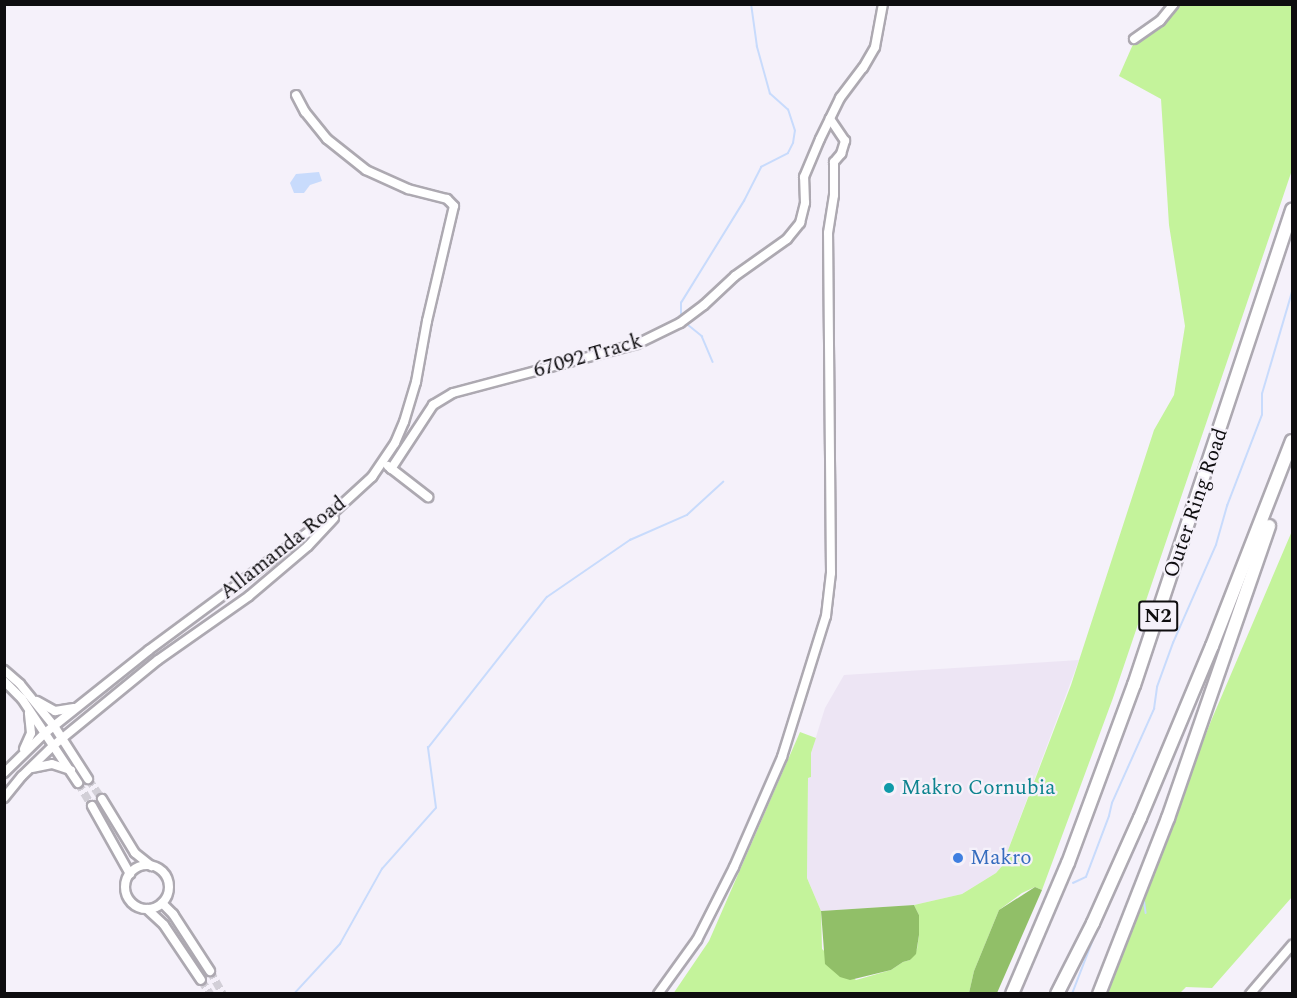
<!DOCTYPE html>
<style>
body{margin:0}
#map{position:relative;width:1297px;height:998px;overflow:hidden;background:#f5f1fa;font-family:Spectral,serif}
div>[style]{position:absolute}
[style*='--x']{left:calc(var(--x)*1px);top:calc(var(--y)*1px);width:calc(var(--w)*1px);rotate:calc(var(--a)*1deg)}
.built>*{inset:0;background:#ede5f4}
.green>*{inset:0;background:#c4f39b}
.forest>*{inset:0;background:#91bf68}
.water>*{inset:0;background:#c8dbfc}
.stream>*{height:1.5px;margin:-0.75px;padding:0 0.75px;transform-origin:0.75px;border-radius:0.75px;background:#c8dbfc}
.minor-tunnel>*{height:8px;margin-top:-4px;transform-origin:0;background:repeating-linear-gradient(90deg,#d2cfd7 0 8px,transparent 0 12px)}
.roads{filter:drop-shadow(2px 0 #ada9b1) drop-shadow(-2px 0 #ada9b1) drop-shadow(0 2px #ada9b1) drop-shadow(0 -2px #ada9b1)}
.minor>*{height:8px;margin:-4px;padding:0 4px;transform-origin:4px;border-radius:4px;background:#fff}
.minor>.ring{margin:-4px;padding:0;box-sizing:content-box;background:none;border:8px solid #fff;border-radius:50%}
.highway>*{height:12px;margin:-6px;padding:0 6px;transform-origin:6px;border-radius:6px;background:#fff}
.dots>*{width:16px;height:16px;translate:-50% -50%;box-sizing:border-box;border:3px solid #f5f1fa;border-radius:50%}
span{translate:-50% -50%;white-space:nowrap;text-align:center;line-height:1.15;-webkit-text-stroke:4.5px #f5f1fa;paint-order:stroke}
.shield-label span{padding:2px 4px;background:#f5f1fa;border:2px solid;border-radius:4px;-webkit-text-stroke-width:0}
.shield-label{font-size:20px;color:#0e0d0f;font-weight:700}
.street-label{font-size:21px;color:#0e0d0f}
.culture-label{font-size:21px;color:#0d838f}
.left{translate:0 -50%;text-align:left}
.shop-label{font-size:21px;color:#366cbe}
.frame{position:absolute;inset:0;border:6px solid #0e0d0f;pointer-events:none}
</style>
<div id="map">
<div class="built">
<i style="clip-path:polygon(1079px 660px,1002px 866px,996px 873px,962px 894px,914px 905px,821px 911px,807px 878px,808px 778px,811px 777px,811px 753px,825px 708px,844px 675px)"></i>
</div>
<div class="green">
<i style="clip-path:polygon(1178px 5px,1292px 5px,1292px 170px,1113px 698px,1042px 890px,1035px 887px,1022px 893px,999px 910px,974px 971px,969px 993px,673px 994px,709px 941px,800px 732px,816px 738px,811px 753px,811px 777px,808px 778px,807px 878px,821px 911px,822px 949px,856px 980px,891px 970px,903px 962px,910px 960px,917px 949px,919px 935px,919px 915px,914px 905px,962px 894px,996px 873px,1002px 866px,1071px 685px,1154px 430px,1174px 395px,1185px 326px,1169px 225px,1161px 99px,1119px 76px,1134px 42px)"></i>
<i style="clip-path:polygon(1292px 531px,1292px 897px,1212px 988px,1186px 987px,1180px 993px,1105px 994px,1211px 721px)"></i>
</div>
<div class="forest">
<i style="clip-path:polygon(1035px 887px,1042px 890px,997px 993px,969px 993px,974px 971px,999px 910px)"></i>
<i style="clip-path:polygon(914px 905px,919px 915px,919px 935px,916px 954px,910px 960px,903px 962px,891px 970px,850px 980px,840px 977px,825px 964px,821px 911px)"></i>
</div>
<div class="water">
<i style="clip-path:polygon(319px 172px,322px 181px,310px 185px,304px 193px,294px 193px,290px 183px,296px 174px)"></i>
</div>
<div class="stream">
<i style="--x:681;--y:315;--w:12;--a:-90"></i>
<i style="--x:681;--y:303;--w:120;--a:-58.3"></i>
<i style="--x:744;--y:201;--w:38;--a:-63"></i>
<i style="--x:761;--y:167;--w:30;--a:-27"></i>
<i style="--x:788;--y:153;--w:11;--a:-63"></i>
<i style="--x:793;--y:143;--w:12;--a:-81"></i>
<i style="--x:795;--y:131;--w:22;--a:-108"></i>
<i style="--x:788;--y:110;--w:24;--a:-138"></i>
<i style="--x:770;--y:94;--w:49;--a:-105.5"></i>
<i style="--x:757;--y:47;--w:43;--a:-97.9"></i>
<i style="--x:686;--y:323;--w:21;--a:39"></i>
<i style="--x:702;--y:336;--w:28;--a:67"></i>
<i style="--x:1073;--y:883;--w:14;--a:-25"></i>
<i style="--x:1086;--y:877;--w:65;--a:-69.3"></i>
<i style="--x:1109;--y:816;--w:13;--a:-77"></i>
<i style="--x:1112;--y:803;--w:103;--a:-65.9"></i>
<i style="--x:1154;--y:709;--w:22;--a:-82"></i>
<i style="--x:1157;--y:687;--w:47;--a:-70"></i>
<i style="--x:1173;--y:643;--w:107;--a:-66.3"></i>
<i style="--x:1216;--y:545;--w:41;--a:-74.2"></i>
<i style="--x:1227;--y:506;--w:97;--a:-69"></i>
<i style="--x:1262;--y:415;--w:21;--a:-90"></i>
<i style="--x:1262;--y:394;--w:106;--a:-73.6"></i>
<i style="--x:1144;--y:898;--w:15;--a:82"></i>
<i style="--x:294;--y:994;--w:68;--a:-47.4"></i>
<i style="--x:340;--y:944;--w:86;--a:-60.8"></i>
<i style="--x:382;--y:869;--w:81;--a:-48.5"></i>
<i style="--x:436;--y:808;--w:61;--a:-97.6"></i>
<i style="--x:428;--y:748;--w:192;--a:-51.8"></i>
<i style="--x:547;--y:597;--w:101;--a:-34.5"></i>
<i style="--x:630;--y:540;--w:62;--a:-23.7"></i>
<i style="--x:687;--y:515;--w:49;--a:-42.5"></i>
<i style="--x:1072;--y:994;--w:75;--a:-68.9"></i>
</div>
<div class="minor-tunnel">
<i style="--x:88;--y:779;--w:24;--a:55"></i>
<i style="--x:78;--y:783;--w:27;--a:59"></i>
<i style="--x:210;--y:971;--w:26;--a:61"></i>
<i style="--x:201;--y:980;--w:17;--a:57"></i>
</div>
<div class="roads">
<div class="minor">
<i style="--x:1134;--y:39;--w:32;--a:-35"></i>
<i style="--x:1160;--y:21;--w:22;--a:-51"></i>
<i style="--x:388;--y:466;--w:51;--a:37.8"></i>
<i style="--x:391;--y:469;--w:77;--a:-56.7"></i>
<i style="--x:433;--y:405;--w:23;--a:-31"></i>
<i style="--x:453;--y:393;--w:190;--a:-14.9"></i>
<i style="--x:637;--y:344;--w:48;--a:-26"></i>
<i style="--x:680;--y:323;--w:30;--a:-37"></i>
<i style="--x:704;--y:305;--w:42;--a:-43.1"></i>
<i style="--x:735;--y:276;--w:64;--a:-35.4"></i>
<i style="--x:787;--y:239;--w:21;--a:-51"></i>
<i style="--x:800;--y:223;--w:21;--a:-76"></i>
<i style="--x:805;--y:203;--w:26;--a:-92"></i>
<i style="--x:804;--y:177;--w:41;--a:-67.2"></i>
<i style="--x:820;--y:139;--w:46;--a:-64"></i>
<i style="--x:840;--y:98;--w:38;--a:-53"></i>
<i style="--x:863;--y:68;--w:24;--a:-60"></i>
<i style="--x:875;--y:47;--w:44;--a:-79.5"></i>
<i style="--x:4;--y:670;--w:21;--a:41"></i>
<i style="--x:20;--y:684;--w:54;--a:51"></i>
<i style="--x:54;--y:726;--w:63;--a:57.3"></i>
<i style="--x:4;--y:681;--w:25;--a:45"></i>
<i style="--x:22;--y:699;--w:101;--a:56.3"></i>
<i style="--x:37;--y:701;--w:21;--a:29"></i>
<i style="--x:55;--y:711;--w:19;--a:-9"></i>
<i style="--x:24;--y:749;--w:17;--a:-66"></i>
<i style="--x:31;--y:733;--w:20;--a:-96"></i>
<i style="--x:32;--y:768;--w:20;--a:-11"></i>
<i style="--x:52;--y:764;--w:20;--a:18"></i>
<i style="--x:4;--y:773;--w:57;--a:-44.3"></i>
<i style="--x:45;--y:733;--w:133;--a:-38.6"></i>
<i style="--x:149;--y:650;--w:219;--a:-36.5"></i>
<i style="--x:325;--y:520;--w:64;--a:-42.5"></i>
<i style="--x:372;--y:477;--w:41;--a:-55.9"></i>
<i style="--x:395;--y:443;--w:23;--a:-67"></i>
<i style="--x:404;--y:422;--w:42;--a:-73.3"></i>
<i style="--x:416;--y:382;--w:62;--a:-79.8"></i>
<i style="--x:427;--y:321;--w:118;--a:-76.8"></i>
<i style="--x:454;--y:206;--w:10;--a:-135"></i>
<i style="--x:447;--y:199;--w:40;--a:-165.6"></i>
<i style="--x:408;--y:189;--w:46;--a:-155.7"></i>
<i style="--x:366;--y:170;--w:50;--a:-141.5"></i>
<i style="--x:327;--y:139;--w:35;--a:-129"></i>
<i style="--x:305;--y:112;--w:19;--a:-118"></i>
<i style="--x:4;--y:798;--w:28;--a:-51"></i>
<i style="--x:22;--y:776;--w:45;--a:-44.1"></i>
<i style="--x:54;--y:745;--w:134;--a:-39.3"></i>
<i style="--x:158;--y:660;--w:111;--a:-35.1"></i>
<i style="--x:249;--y:596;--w:77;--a:-40.3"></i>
<i style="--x:308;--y:546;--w:38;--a:-47"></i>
<i style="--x:102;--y:799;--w:63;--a:58.6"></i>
<i style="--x:135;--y:853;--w:21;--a:39"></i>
<i style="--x:92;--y:806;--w:78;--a:60.8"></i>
<i class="ring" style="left:125px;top:865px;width:36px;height:36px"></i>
<i style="--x:162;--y:903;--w:16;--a:45"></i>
<i style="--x:173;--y:914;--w:68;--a:57"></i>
<i style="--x:147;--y:909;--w:23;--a:43"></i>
<i style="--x:164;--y:925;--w:66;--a:56.1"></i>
<i style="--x:658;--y:994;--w:67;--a:-54.2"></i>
<i style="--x:697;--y:940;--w:82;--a:-63.1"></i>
<i style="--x:734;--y:867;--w:120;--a:-66.4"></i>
<i style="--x:782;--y:757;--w:148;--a:-72.7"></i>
<i style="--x:826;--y:616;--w:43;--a:-83.4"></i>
<i style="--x:831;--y:573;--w:340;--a:-90.5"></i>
<i style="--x:828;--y:233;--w:38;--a:-81"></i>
<i style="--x:834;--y:195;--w:33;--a:-90"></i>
<i style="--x:834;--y:162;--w:11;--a:-49"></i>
<i style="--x:841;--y:154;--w:14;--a:-73"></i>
<i style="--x:845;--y:141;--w:27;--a:-124"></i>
<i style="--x:1250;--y:994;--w:65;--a:-49.4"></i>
</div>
<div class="highway">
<i style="--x:1012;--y:994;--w:142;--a:-66.9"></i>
<i style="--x:1068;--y:863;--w:190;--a:-69.7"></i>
<i style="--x:1134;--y:685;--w:501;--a:-71.6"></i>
<i style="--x:1057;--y:994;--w:80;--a:-63.1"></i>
<i style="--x:1093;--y:923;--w:115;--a:-65.9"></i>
<i style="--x:1140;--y:818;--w:186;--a:-67.3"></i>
<i style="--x:1212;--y:646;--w:220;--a:-68.7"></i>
<i style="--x:1099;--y:994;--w:189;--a:-68.6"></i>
<i style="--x:1168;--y:818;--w:309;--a:-70.9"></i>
</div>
</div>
<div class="dots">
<i style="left:889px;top:788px;background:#0f9aa8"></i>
<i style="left:958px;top:858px;background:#3f7fe0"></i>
</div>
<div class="shield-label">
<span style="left:1158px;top:616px">N2</span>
</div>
<div class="street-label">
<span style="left:588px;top:356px;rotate:-16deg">67092 Track</span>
<span style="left:1196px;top:503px;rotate:-71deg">Outer Ring Road</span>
<span style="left:283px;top:548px;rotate:-38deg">Allamanda Road</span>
</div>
<div class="culture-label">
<span class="left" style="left:901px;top:788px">Makro Cornubia</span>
</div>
<div class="shop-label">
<span class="left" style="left:970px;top:858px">Makro</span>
</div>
<div class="frame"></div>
</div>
